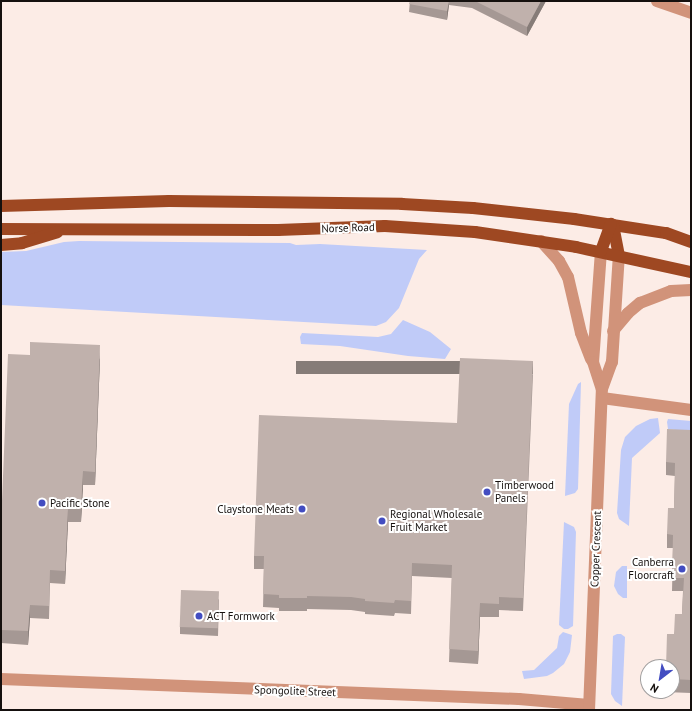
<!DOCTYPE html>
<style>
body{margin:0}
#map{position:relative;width:692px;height:711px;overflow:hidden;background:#fcece6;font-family:"PT Sans",sans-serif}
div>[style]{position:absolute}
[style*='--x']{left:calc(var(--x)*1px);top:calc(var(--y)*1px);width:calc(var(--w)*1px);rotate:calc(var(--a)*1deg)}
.green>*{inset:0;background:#c0cbf8}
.minor>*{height:12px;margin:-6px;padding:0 6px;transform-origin:6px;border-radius:6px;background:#d1937a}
.major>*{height:12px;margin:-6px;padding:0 6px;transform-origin:6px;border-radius:6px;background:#9e4822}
.wall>*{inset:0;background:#a59894}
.shaded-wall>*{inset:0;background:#867c78;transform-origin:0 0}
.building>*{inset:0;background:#c0b1ac;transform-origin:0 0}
.dots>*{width:11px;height:11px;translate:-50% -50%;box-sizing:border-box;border:2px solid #fff;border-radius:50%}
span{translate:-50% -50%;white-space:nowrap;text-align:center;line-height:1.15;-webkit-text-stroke:4px #fff;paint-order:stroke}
.street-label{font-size:11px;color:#15100e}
.poi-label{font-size:11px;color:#15100e}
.left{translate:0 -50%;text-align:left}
.right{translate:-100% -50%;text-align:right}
.frame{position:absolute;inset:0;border:2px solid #15100e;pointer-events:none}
.north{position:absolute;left:640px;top:659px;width:40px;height:40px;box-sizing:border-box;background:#fff;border:1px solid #a19f9f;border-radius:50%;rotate:211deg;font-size:11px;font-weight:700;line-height:16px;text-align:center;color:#15100e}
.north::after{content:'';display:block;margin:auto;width:14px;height:18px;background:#434dc1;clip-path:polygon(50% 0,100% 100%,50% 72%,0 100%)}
</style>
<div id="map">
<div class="green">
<i style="clip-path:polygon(79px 241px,290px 243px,296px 245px,320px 244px,427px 250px,419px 259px,399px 308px,386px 322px,376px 326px,1px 305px,1px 252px,26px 251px,64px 242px)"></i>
<i style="clip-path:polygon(403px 320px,430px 332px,451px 349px,445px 359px,408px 356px,340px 346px,301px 344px,300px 337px,302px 333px,378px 337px,391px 334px)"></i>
<i style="clip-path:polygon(581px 382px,578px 489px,575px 493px,565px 496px,569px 404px,578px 384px)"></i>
<i style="clip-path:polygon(658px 418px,660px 433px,632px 458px,629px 526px,619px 519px,617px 513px,621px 450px,625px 437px,636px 426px,650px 419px)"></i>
<i style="clip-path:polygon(668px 419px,691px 421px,691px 432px,668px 429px,667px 422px)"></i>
<i style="clip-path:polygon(564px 522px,574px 527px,576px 532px,573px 626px,568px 629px,564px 629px,559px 625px)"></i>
<i style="clip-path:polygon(622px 566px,627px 566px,627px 598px,623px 598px,618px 594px,614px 586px,616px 572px)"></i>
<i style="clip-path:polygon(563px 632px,572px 635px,570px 652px,564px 664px,553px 673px,547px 676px,524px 679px,522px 671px,534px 670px,557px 648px,559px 636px)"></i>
<i style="clip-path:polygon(617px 634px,621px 634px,625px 637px,622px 706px,615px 701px,611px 694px,613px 636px)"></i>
</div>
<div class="minor">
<i style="--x:657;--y:1;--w:36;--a:19"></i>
<i style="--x:541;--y:241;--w:27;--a:48"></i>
<i style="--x:559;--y:261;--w:18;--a:61"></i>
<i style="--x:568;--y:277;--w:57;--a:76.9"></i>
<i style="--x:581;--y:333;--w:28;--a:69"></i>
<i style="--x:601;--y:251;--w:111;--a:94.1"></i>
<i style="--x:593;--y:362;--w:28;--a:72"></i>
<i style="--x:613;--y:331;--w:23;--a:-50"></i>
<i style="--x:628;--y:313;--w:16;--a:-40"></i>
<i style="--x:640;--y:303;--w:33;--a:-21"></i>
<i style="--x:671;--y:291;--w:20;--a:-3"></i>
<i style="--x:602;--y:398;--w:90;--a:7.7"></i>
<i style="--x:1;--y:679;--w:518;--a:2.21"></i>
<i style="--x:519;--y:699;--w:70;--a:4.9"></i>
<i style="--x:589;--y:710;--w:321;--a:-87.7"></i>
<i style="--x:602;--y:389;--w:29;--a:-70"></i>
<i style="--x:612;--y:362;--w:107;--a:-86.3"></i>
</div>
<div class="major">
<i style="--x:1;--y:206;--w:168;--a:-1.7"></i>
<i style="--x:169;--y:201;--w:233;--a:0.7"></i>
<i style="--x:402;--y:204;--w:71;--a:3.2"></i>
<i style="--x:473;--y:208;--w:102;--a:6.2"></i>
<i style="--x:574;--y:219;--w:93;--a:8.7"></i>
<i style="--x:666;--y:233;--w:27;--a:20"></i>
<i style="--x:613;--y:225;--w:31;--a:79"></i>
<i style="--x:1;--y:229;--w:277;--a:0.2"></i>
<i style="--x:278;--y:230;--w:107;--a:-2.1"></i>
<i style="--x:385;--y:226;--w:90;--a:3.8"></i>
<i style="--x:475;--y:232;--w:102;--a:8.4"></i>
<i style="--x:576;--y:247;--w:118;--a:12.3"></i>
<i style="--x:1;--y:245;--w:21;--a:-5"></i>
<i style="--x:22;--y:243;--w:37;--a:-17"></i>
<i style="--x:601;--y:251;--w:29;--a:-70"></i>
</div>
<div class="wall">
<i style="clip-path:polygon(410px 1px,546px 1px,527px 36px,472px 8px,449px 5px,447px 20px,409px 12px)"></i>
<i style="clip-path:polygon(100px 358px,95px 485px,83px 485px,81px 522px,68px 522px,65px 584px,50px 583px,49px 619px,30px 618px,28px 645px,1px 643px,1px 525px)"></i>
<i style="clip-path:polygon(533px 374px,523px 611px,499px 610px,499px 617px,480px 617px,478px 664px,449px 662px,452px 578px,412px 576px,411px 614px,395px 613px,394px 616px,365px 614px,365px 612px,351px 610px,307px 609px,307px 611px,279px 611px,279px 608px,263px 607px,264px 569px,254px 569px,254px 556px)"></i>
<i style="clip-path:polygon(691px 430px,691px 693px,665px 692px,665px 691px,672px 691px,672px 667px,674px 634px,682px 614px,683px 591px,672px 591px,673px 548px,667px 548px,667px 534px,674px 508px,675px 476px,666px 475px,666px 462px)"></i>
<i style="clip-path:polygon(219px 599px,218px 636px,180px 634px,180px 627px)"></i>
</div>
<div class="shaded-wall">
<i style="clip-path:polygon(449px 1px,449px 5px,447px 20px,447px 11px)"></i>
<i style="clip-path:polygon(541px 1px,546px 1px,527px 36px,527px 27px)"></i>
<i style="clip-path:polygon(100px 345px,100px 358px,95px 485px,95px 472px)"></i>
<i style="left:533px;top:361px;width:13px;height:237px;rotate:90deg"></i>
<i style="clip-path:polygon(83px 471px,83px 485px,81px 522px,81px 509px)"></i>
<i style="clip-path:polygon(68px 508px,68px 522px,65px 584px,65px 571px)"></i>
<i style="clip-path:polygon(480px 603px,480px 617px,478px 664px,478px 651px)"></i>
<i style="clip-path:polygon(30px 605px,30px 618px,28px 645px,28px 631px)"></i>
</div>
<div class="building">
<i style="clip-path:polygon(410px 1px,449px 1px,447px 11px,409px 4px)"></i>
<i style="clip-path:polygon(475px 1px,541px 1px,527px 27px)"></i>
<i style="clip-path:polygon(30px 342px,100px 345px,95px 472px,83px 471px,81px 509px,68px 508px,65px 571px,50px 570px,49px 606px,30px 605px,28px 631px,1px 630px,1px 525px,8px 354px,30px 355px)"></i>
<i style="clip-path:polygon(460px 358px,533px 361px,523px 598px,499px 597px,499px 604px,480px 603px,478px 651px,449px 649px,452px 565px,412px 563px,411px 601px,395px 600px,394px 603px,365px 601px,365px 599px,351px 597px,307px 596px,307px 598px,279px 598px,279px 595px,263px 594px,264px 556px,254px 556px,259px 415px,457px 423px)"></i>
<i style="clip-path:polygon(667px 429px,691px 430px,691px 680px,672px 679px,672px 667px,666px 667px,667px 634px,674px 634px,675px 614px,682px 614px,684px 578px,672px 578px,673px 535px,667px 534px,668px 508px,674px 508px,675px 463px,666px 462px)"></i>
<i style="left:181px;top:590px;width:38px;height:37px;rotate:2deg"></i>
</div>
<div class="dots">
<i style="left:487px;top:492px;background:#434dc1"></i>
<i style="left:42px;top:503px;background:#434dc1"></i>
<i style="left:302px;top:509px;background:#434dc1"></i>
<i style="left:382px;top:521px;background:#434dc1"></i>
<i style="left:682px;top:569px;background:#434dc1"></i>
<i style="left:199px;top:616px;background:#434dc1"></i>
</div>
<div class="street-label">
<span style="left:348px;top:228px;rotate:-2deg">Norse Road</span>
<span style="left:596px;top:549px;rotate:-88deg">Copper Crescent</span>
<span style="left:295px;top:691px;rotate:2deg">Spongolite Street</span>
</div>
<div class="poi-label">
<span class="left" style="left:495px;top:492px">Timberwood<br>Panels</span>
<span class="left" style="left:50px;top:503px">Pacific Stone</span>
<span class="right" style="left:294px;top:509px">Claystone Meats</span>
<span class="left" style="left:390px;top:521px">Regional Wholesale<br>Fruit Market</span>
<span class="right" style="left:674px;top:569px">Canberra<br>Floorcraft</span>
<span class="left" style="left:207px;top:616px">ACT Formwork</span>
</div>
<div class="frame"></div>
<div class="north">N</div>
</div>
